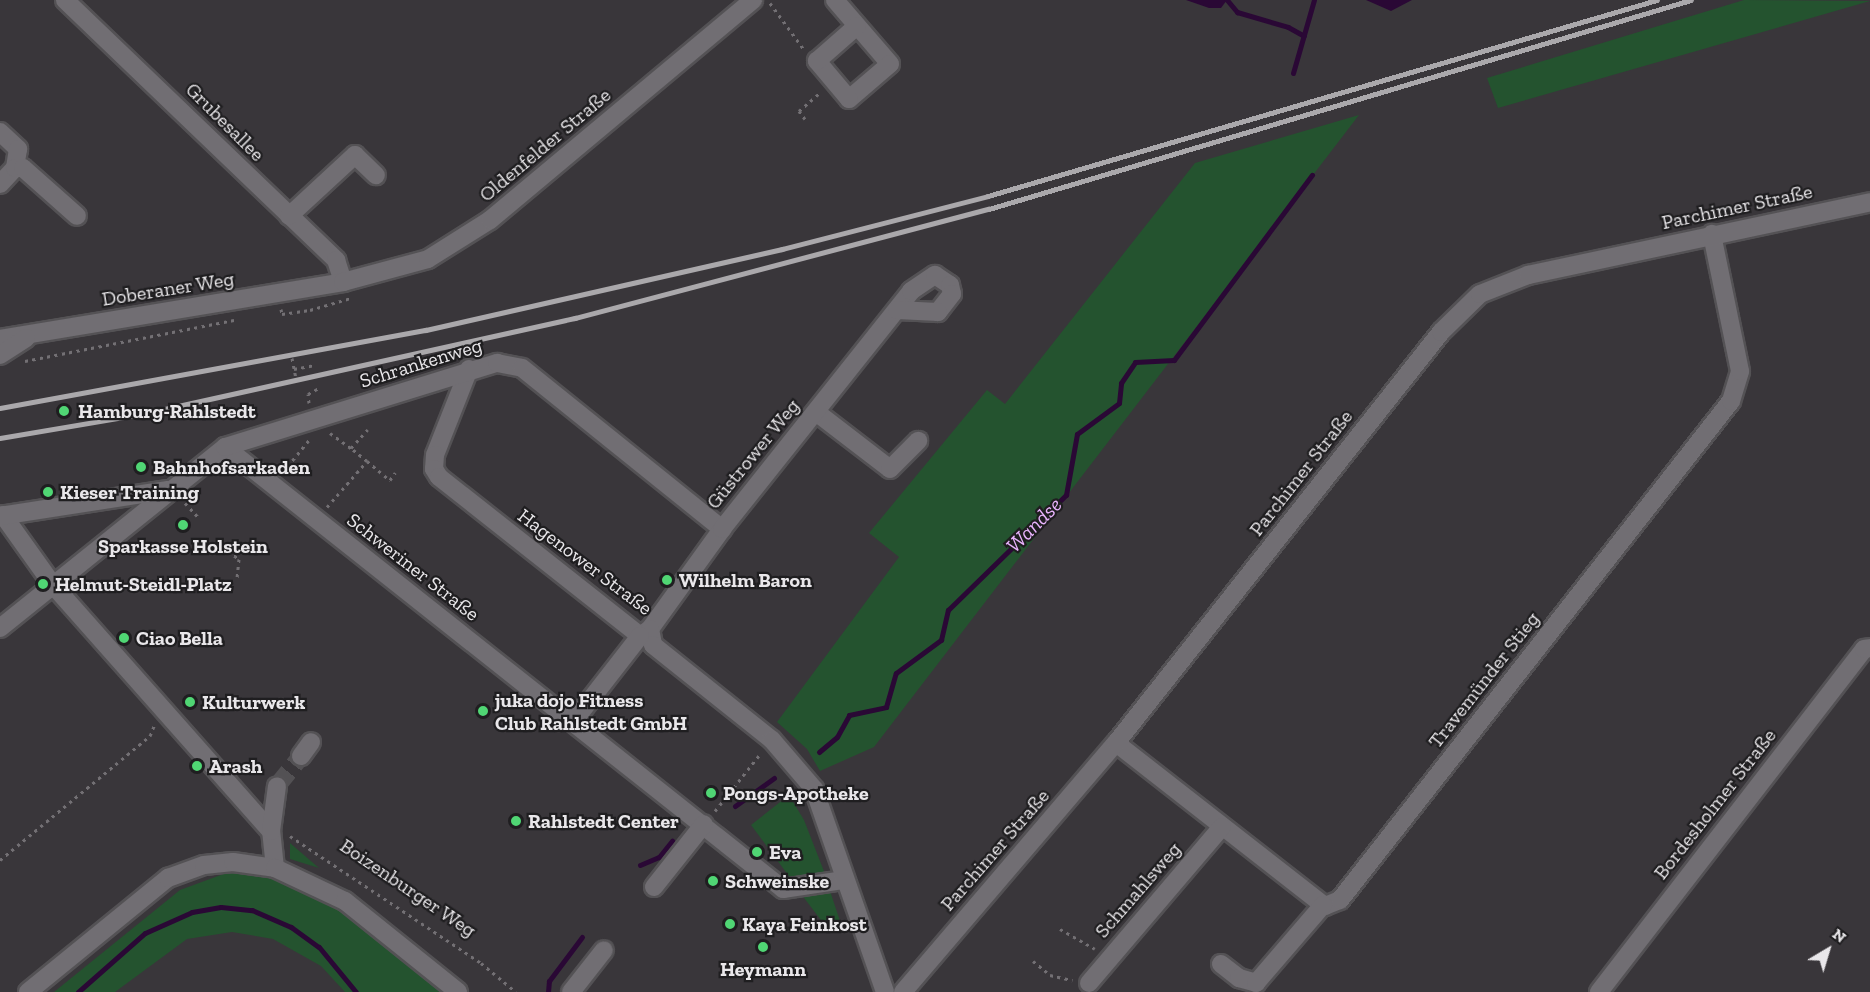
<!DOCTYPE html>
<meta charset="utf-8">
<style>
body{margin:0}
#map{position:relative;width:1870px;height:992px;overflow:hidden;background:#39363a;font-family:"Zilla Slab",serif}
div>[style]{position:absolute}
[style*='--x']{left:calc(var(--x)*1px);top:calc(var(--y)*1px);width:calc(var(--w)*1px);rotate:calc(var(--a)*1deg)}
.green>*{inset:0;background:#24532f}
.water>*{inset:0;background:#2a0835}
.stream>*{height:5px;margin:-2.5px;padding:0 2.5px;transform-origin:2.5px;border-radius:2.5px;background:#2a0835}
.minor-tunnel>*{height:18px;margin-top:-9px;transform-origin:0;background:repeating-linear-gradient(90deg,#535154 0 18px,transparent 0 27px)}
.path>*{height:3px;margin-top:-1.5px;transform-origin:0;background:repeating-linear-gradient(90deg,#737074 0 3px,transparent 0 7.5px)}
.roads{filter:drop-shadow(2px 0 #545255) drop-shadow(-2px 0 #545255) drop-shadow(0 2px #545255) drop-shadow(0 -2px #545255)}
.minor>*{height:18px;margin:-9px;padding:0 9px;transform-origin:9px;border-radius:9px;background:#716e73}
.rail>*{height:4.5px;margin:-2.25px;padding:0 2.25px;transform-origin:2.25px;border-radius:2.25px;background:#aaa8ab}
.dots>*{width:16px;height:16px;translate:-50% -50%;box-sizing:border-box;border:3px solid #1f1e20;border-radius:50%}
span{translate:-50% -50%;white-space:nowrap;text-align:center;line-height:1.15;-webkit-text-stroke:4.5px #1f1e20;paint-order:stroke}
.street-label{font-size:20px;color:#e9e7ea}
.poi-label{font-size:20px;color:#e9e7ea;font-weight:700}
.left{translate:0 -50%;text-align:left}
.water-label{font-size:21px;color:#e9b3fd;font-style:italic}
.north{position:absolute;left:1798px;top:920px;width:60px;height:60px;-webkit-text-stroke:4px #1f1e20;paint-order:stroke;rotate:38deg;font-size:16px;font-weight:700;line-height:24px;text-align:center;color:#e9e7ea}
.north::after{content:'';display:block;margin:auto;width:21px;height:27px;background:#e9e7ea;clip-path:polygon(50% 0,100% 100%,50% 72%,0 100%)}
</style>
<div id="map">
<div class="green">
<i style="clip-path:polygon(1744px 0,1870px 1px,1498px 108px,1487px 78px)"></i>
<i style="clip-path:polygon(1359px 115px,874px 747px,820px 771px,807px 749px,777px 722px,899px 557px,869px 533px,987px 390px,1005px 404px,1195px 163px)"></i>
<i style="clip-path:polygon(789px 795px,804px 820px,827px 879px,794px 883px,751px 825px)"></i>
<i style="clip-path:polygon(290px 843px,319px 868px,290px 859px)"></i>
<i style="clip-path:polygon(229px 872px,272px 877px,308px 889px,343px 910px,442px 992px,345px 992px,321px 966px,273px 939px,232px 932px,187px 939px,115px 992px,54px 992px,180px 890px)"></i>
<i style="clip-path:polygon(828px 885px,841px 924px,827px 928px,798px 890px)"></i>
</div>
<div class="water">
<i style="clip-path:polygon(1186px 0,1227px 0,1221px 8px,1209px 8px)"></i>
<i style="clip-path:polygon(1366px 0,1412px 0,1391px 11px)"></i>
</div>
<div class="stream">
<i style="--x:1227;--y:0;--w:16;--a:50"></i>
<i style="--x:1237;--y:12;--w:53;--a:16.4"></i>
<i style="--x:1288;--y:27;--w:18;--a:29"></i>
<i style="--x:1293;--y:73;--w:76;--a:-74"></i>
<i style="--x:819;--y:752;--w:23;--a:-40"></i>
<i style="--x:837;--y:737;--w:25;--a:-61"></i>
<i style="--x:849;--y:715;--w:38;--a:-12"></i>
<i style="--x:886;--y:707;--w:35;--a:-74"></i>
<i style="--x:896;--y:673;--w:56;--a:-36.3"></i>
<i style="--x:941;--y:640;--w:31;--a:-77"></i>
<i style="--x:948;--y:610;--w:165;--a:-44.3"></i>
<i style="--x:1066;--y:495;--w:62;--a:-79.8"></i>
<i style="--x:1077;--y:434;--w:52;--a:-36.4"></i>
<i style="--x:1119;--y:403;--w:20;--a:-84"></i>
<i style="--x:1121;--y:383;--w:25;--a:-56"></i>
<i style="--x:1135;--y:362;--w:39;--a:-3"></i>
<i style="--x:1174;--y:360;--w:231;--a:-53.3"></i>
<i style="--x:735;--y:806;--w:48;--a:-35.7"></i>
<i style="--x:640;--y:865;--w:21;--a:-23"></i>
<i style="--x:659;--y:857;--w:21;--a:-51"></i>
<i style="--x:78;--y:992;--w:89;--a:-41.4"></i>
<i style="--x:145;--y:933;--w:51;--a:-24.1"></i>
<i style="--x:192;--y:912;--w:29;--a:-10"></i>
<i style="--x:221;--y:907;--w:31;--a:6"></i>
<i style="--x:252;--y:910;--w:43;--a:23.6"></i>
<i style="--x:291;--y:927;--w:34;--a:36"></i>
<i style="--x:319;--y:947;--w:58;--a:50.6"></i>
<i style="--x:548;--y:992;--w:11;--a:-85"></i>
<i style="--x:549;--y:981;--w:55;--a:-53.1"></i>
</div>
<div class="minor-tunnel">
<i style="--x:277;--y:786;--w:38;--a:-51"></i>
</div>
<div class="path">
<i style="--x:770;--y:3;--w:59;--a:53.9"></i>
<i style="--x:805;--y:119;--w:10;--a:-127"></i>
<i style="--x:799;--y:111;--w:29;--a:-41"></i>
<i style="--x:281;--y:309;--w:5;--a:79"></i>
<i style="--x:282;--y:314;--w:28;--a:-8"></i>
<i style="--x:310;--y:310;--w:43;--a:-16.3"></i>
<i style="--x:292;--y:358;--w:20;--a:79"></i>
<i style="--x:25;--y:361;--w:213;--a:-11.1"></i>
<i style="--x:294;--y:369;--w:20;--a:-11"></i>
<i style="--x:309;--y:403;--w:9;--a:-96"></i>
<i style="--x:308;--y:394;--w:13;--a:-29"></i>
<i style="--x:330;--y:433;--w:26;--a:36"></i>
<i style="--x:367;--y:461;--w:21;--a:-141"></i>
<i style="--x:351;--y:448;--w:25;--a:-48"></i>
<i style="--x:283;--y:472;--w:41;--a:-50.9"></i>
<i style="--x:185;--y:503;--w:19;--a:47"></i>
<i style="--x:327;--y:507;--w:61;--a:-49"></i>
<i style="--x:367;--y:461;--w:30;--a:40"></i>
<i style="--x:390;--y:480;--w:9;--a:-54"></i>
<i style="--x:228;--y:551;--w:14;--a:36"></i>
<i style="--x:239;--y:559;--w:19;--a:96"></i>
<i style="--x:715;--y:811;--w:74;--a:-51.6"></i>
<i style="--x:290;--y:836;--w:229;--a:33.6"></i>
<i style="--x:481;--y:963;--w:45;--a:39.6"></i>
<i style="--x:0;--y:860;--w:195;--a:-39.6"></i>
<i style="--x:150;--y:736;--w:11;--a:-68"></i>
<i style="--x:1060;--y:929;--w:40;--a:29.7"></i>
<i style="--x:1033;--y:961;--w:22;--a:39"></i>
<i style="--x:1050;--y:975;--w:23;--a:13"></i>
</div>
<div class="roads">
<div class="minor">
<i style="--x:65;--y:0;--w:376;--a:43.8"></i>
<i style="--x:336;--y:260;--w:23;--a:72"></i>
<i style="--x:835;--y:0;--w:84;--a:49.3"></i>
<i style="--x:890;--y:64;--w:54;--a:139.5"></i>
<i style="--x:849;--y:99;--w:50;--a:-130.1"></i>
<i style="--x:817;--y:61;--w:53;--a:-41.2"></i>
<i style="--x:0;--y:132;--w:25;--a:43"></i>
<i style="--x:18;--y:149;--w:19;--a:99"></i>
<i style="--x:0;--y:184;--w:22;--a:-47"></i>
<i style="--x:15;--y:168;--w:8;--a:0"></i>
<i style="--x:23;--y:168;--w:72;--a:41.6"></i>
<i style="--x:289;--y:216;--w:90;--a:-42.7"></i>
<i style="--x:355;--y:155;--w:29;--a:44"></i>
<i style="--x:0;--y:339;--w:348;--a:-9.4"></i>
<i style="--x:343;--y:282;--w:88;--a:-15.1"></i>
<i style="--x:428;--y:259;--w:73;--a:-32.2"></i>
<i style="--x:490;--y:220;--w:343;--a:-39.9"></i>
<i style="--x:0;--y:355;--w:31;--a:-33"></i>
<i style="--x:469;--y:369;--w:92;--a:111.6"></i>
<i style="--x:435;--y:455;--w:14;--a:94"></i>
<i style="--x:434;--y:469;--w:9;--a:58"></i>
<i style="--x:439;--y:477;--w:256;--a:38.3"></i>
<i style="--x:640;--y:636;--w:12;--a:-35"></i>
<i style="--x:816;--y:412;--w:93;--a:37.6"></i>
<i style="--x:890;--y:469;--w:40;--a:-45"></i>
<i style="--x:225;--y:447;--w:712;--a:38.38"></i>
<i style="--x:783;--y:889;--w:62;--a:-8.4"></i>
<i style="--x:3;--y:515;--w:86;--a:54.5"></i>
<i style="--x:53;--y:585;--w:329;--a:48.5"></i>
<i style="--x:0;--y:516;--w:170;--a:-8.8"></i>
<i style="--x:0;--y:628;--w:289;--a:-38.8"></i>
<i style="--x:225;--y:447;--w:285;--a:-17.2"></i>
<i style="--x:497;--y:363;--w:25;--a:11"></i>
<i style="--x:522;--y:368;--w:257;--a:38.8"></i>
<i style="--x:650;--y:629;--w:123;--a:-54.2"></i>
<i style="--x:722;--y:529;--w:304;--a:-51.5"></i>
<i style="--x:911;--y:291;--w:29;--a:-34"></i>
<i style="--x:935;--y:275;--w:18;--a:34"></i>
<i style="--x:950;--y:285;--w:9;--a:77"></i>
<i style="--x:952;--y:294;--w:23;--a:128"></i>
<i style="--x:938;--y:312;--w:41;--a:-177.2"></i>
<i style="--x:650;--y:629;--w:16;--a:79"></i>
<i style="--x:653;--y:645;--w:152;--a:38.6"></i>
<i style="--x:772;--y:740;--w:65;--a:49.4"></i>
<i style="--x:814;--y:789;--w:215;--a:70.7"></i>
<i style="--x:573;--y:722;--w:109;--a:-52.1"></i>
<i style="--x:1116;--y:743;--w:265;--a:38"></i>
<i style="--x:1325;--y:906;--w:16;--a:-22"></i>
<i style="--x:1340;--y:900;--w:634;--a:-51.92"></i>
<i style="--x:1731;--y:401;--w:31;--a:-73"></i>
<i style="--x:1740;--y:371;--w:140;--a:-101.6"></i>
<i style="--x:301;--y:756;--w:17;--a:-54"></i>
<i style="--x:275;--y:868;--w:37;--a:-96"></i>
<i style="--x:271;--y:831;--w:45;--a:-82.4"></i>
<i style="--x:654;--y:887;--w:80;--a:-51.6"></i>
<i style="--x:1221;--y:964;--w:23;--a:38"></i>
<i style="--x:1239;--y:978;--w:18;--a:16"></i>
<i style="--x:1256;--y:983;--w:103;--a:-49.3"></i>
<i style="--x:1089;--y:983;--w:205;--a:-49.6"></i>
<i style="--x:28;--y:992;--w:181;--a:-39.2"></i>
<i style="--x:168;--y:878;--w:38;--a:-20"></i>
<i style="--x:204;--y:865;--w:29;--a:-6"></i>
<i style="--x:233;--y:862;--w:42;--a:8.1"></i>
<i style="--x:275;--y:868;--w:77;--a:25.2"></i>
<i style="--x:345;--y:901;--w:145;--a:38.8"></i>
<i style="--x:571;--y:992;--w:53;--a:-51.8"></i>
<i style="--x:903;--y:992;--w:328;--a:-49.5"></i>
<i style="--x:1116;--y:743;--w:524;--a:-51.66"></i>
<i style="--x:1441;--y:332;--w:54;--a:-44.3"></i>
<i style="--x:1480;--y:294;--w:52;--a:-21.6"></i>
<i style="--x:1528;--y:275;--w:350;--a:-12"></i>
<i style="--x:1599;--y:992;--w:433;--a:-52.3"></i>
<i style="--x:1864;--y:649;--w:6;--a:-9"></i>
</div>
</div>
<div class="rail">
<i style="--x:0;--y:408;--w:433;--a:-10.4"></i>
<i style="--x:426;--y:330;--w:365;--a:-12.8"></i>
<i style="--x:782;--y:249;--w:213;--a:-14.4"></i>
<i style="--x:988;--y:196;--w:697;--a:-16.33"></i>
<i style="--x:0;--y:438;--w:144;--a:-9.6"></i>
<i style="--x:142;--y:414;--w:444;--a:-12.5"></i>
<i style="--x:575;--y:318;--w:428;--a:-14.8"></i>
<i style="--x:989;--y:209;--w:732;--a:-16.58"></i>
</div>
<div class="dots">
<i style="left:64px;top:411px;background:#50d674"></i>
<i style="left:141px;top:467px;background:#50d674"></i>
<i style="left:48px;top:492px;background:#50d674"></i>
<i style="left:183px;top:525px;background:#50d674"></i>
<i style="left:667px;top:580px;background:#50d674"></i>
<i style="left:43px;top:584px;background:#50d674"></i>
<i style="left:124px;top:638px;background:#50d674"></i>
<i style="left:190px;top:702px;background:#50d674"></i>
<i style="left:483px;top:711px;background:#50d674"></i>
<i style="left:197px;top:766px;background:#50d674"></i>
<i style="left:711px;top:793px;background:#50d674"></i>
<i style="left:516px;top:821px;background:#50d674"></i>
<i style="left:757px;top:852px;background:#50d674"></i>
<i style="left:713px;top:881px;background:#50d674"></i>
<i style="left:730px;top:924px;background:#50d674"></i>
<i style="left:763px;top:947px;background:#50d674"></i>
</div>
<div class="street-label">
<span style="left:225px;top:122px;rotate:45deg">Grubesallee</span>
<span style="left:545px;top:145px;rotate:-40deg">Oldenfelder Straße</span>
<span style="left:1737px;top:207px;rotate:-12deg">Parchimer Straße</span>
<span style="left:168px;top:289px;rotate:-9deg">Doberaner Weg</span>
<span style="left:421px;top:363px;rotate:-17deg">Schrankenweg</span>
<span style="left:753px;top:454px;rotate:-51deg">Güstrower Weg</span>
<span style="left:1301px;top:473px;rotate:-52deg">Parchimer Straße</span>
<span style="left:585px;top:562px;rotate:37deg">Hagenower Straße</span>
<span style="left:413px;top:567px;rotate:38deg">Schweriner Straße</span>
<span style="left:1484px;top:680px;rotate:-52deg">Travemünder Stieg</span>
<span style="left:1715px;top:804px;rotate:-52deg">Bordesholmer Straße</span>
<span style="left:995px;top:850px;rotate:-49deg">Parchimer Straße</span>
<span style="left:408px;top:888px;rotate:34deg">Boizenburger Weg</span>
<span style="left:1138px;top:890px;rotate:-49deg">Schmahlsweg</span>
</div>
<div class="poi-label">
<span class="left" style="left:78px;top:411px">Hamburg-Rahlstedt</span>
<span class="left" style="left:153px;top:467px">Bahnhofsarkaden</span>
<span class="left" style="left:60px;top:492px">Kieser Training</span>
<span style="left:183px;top:546px">Sparkasse Holstein</span>
<span class="left" style="left:679px;top:580px">Wilhelm Baron</span>
<span class="left" style="left:55px;top:584px">Helmut-Steidl-Platz</span>
<span class="left" style="left:136px;top:638px">Ciao Bella</span>
<span class="left" style="left:495px;top:712px">juka dojo Fitness<br>Club Rahlstedt GmbH</span>
<span class="left" style="left:202px;top:702px">Kulturwerk</span>
<span class="left" style="left:209px;top:766px">Arash</span>
<span class="left" style="left:723px;top:793px">Pongs-Apotheke</span>
<span class="left" style="left:528px;top:821px">Rahlstedt Center</span>
<span class="left" style="left:769px;top:852px">Eva</span>
<span class="left" style="left:725px;top:881px">Schweinske</span>
<span class="left" style="left:742px;top:924px">Kaya Feinkost</span>
<span style="left:763px;top:969px">Heymann</span>
</div>
<div class="water-label">
<span style="left:1034px;top:525px;rotate:-45deg">Wandse</span>
</div>
<div class="north">N</div>
</div>
